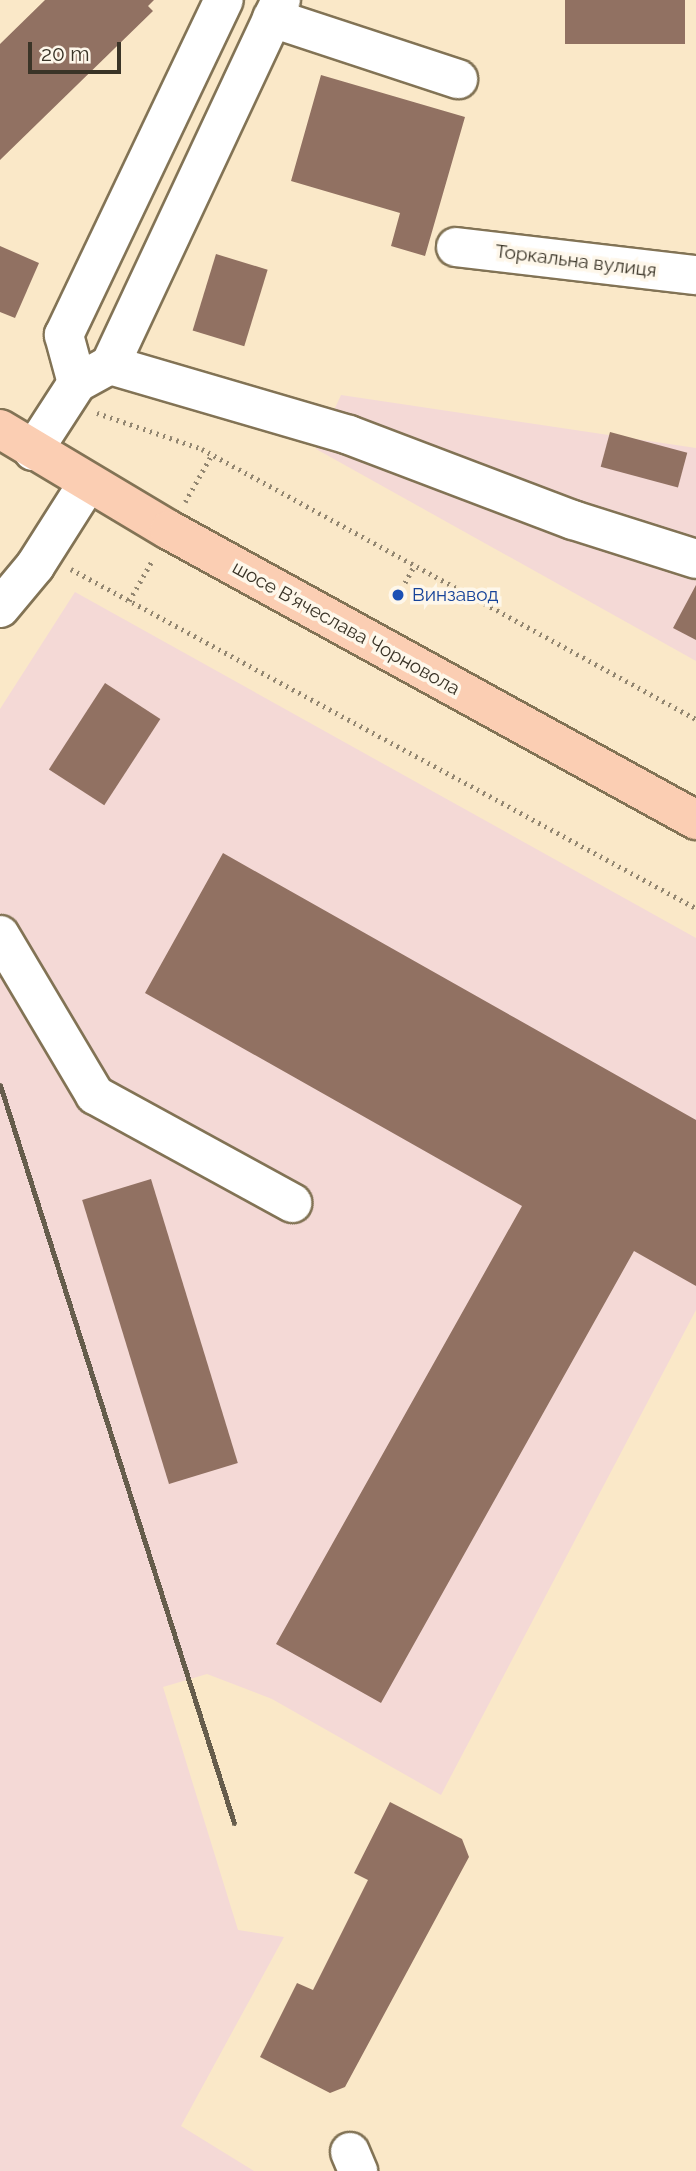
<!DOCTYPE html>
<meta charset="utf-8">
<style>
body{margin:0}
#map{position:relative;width:696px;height:2171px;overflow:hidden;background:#fae8c8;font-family:Raleway,sans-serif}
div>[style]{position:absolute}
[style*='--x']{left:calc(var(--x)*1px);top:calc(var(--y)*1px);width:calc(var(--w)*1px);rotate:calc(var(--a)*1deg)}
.industrial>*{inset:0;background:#f4d9d6}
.building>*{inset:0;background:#917162;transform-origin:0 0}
.path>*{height:4.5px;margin-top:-2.25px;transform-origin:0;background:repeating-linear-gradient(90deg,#928671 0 2px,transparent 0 7px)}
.roads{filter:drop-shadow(2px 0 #827355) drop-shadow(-2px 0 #827355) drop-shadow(0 2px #827355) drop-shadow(0 -2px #827355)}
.minor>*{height:38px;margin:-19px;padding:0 19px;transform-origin:19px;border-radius:19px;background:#fff}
.major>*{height:38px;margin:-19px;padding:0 19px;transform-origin:19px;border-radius:19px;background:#fbceb3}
.rail>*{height:5px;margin:-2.5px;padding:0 2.5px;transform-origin:2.5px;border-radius:2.5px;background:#665d4c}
.dots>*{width:19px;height:19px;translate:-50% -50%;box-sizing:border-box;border:4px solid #fef7ea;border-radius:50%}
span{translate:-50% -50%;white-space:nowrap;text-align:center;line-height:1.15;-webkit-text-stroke:7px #fef7ea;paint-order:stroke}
.street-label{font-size:19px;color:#3a3427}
.transit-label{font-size:19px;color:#164399}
.left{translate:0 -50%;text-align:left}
.scale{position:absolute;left:28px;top:42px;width:93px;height:32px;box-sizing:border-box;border:4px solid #3a3427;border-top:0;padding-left:9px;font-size:21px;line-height:24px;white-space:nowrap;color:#3a3427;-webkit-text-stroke:5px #fef7ea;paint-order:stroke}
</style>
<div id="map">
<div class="industrial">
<i style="clip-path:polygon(341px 395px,696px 448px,696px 661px,316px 449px)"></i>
<i style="clip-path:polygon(75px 592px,696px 938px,696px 1310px,441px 1795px,272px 1699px,207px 1674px,163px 1687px,238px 1930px,284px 1937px,181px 2126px,254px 2171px,0 2171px,0 709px)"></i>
</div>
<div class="building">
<i style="clip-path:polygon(45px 0,154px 0,148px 6px,153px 11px,0 160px,0 44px)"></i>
<i style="left:565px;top:0;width:120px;height:44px"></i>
<i style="clip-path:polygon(321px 75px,465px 117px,425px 256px,391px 246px,400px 213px,291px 181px)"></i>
<i style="clip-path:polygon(0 246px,39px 263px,15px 318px,0 312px)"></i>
<i style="left:216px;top:254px;width:54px;height:80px;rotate:17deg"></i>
<i style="left:610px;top:432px;width:80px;height:36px;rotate:15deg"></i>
<i style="clip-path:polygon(696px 585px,696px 640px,673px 628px)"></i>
<i style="left:105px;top:683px;width:66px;height:103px;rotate:33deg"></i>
<i style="clip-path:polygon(223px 853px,696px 1120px,696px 1286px,634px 1251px,381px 1703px,276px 1644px,522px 1206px,145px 993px)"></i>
<i style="left:151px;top:1179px;width:297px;height:72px;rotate:73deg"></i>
<i style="clip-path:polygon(390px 1802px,462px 1839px,469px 1857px,345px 2087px,330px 2093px,260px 2057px,297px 1983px,313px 1990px,368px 1880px,354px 1873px)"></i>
</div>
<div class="path">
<i style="--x:97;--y:413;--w:111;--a:18.9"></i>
<i style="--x:202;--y:449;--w:563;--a:28.66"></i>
<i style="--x:185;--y:502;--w:55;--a:-60.6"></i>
<i style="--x:71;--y:569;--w:711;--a:28.48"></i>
<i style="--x:398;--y:595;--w:35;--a:-61"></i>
<i style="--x:129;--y:601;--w:48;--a:-60.3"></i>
</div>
<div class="roads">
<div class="minor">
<i style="--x:272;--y:18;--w:196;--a:18.2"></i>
<i style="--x:456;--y:247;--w:242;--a:6.7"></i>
<i style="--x:110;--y:365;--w:249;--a:16.3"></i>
<i style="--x:349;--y:435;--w:240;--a:20.8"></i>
<i style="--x:573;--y:520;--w:129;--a:17.6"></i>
<i style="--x:77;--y:383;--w:50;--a:-105.2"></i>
<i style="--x:64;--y:335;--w:371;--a:-64.5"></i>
<i style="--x:33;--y:451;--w:81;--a:-57.1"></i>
<i style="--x:77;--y:383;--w:38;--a:-29"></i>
<i style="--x:110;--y:365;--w:403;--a:-64.9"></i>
<i style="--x:0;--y:608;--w:55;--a:-50.2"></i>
<i style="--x:35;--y:566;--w:97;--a:-57.6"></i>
<i style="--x:0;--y:935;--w:186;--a:59.3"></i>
<i style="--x:95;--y:1095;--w:225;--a:28.7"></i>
<i style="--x:350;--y:2152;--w:21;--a:67"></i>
</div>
<div class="major">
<i style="--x:0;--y:429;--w:197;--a:30.9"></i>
<i style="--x:169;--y:530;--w:602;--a:28.82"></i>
</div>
</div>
<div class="rail">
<i style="--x:0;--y:1085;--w:774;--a:72.41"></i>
</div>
<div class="dots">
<i style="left:398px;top:595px;background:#1a4fb4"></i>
</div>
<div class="street-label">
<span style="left:576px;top:261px;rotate:7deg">Торкальна вулиця</span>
<span style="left:346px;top:628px;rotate:29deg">шосе В'ячеслава Чорновола</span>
</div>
<div class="transit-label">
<span class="left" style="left:412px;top:595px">Винзавод</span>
</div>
<div class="scale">20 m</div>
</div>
